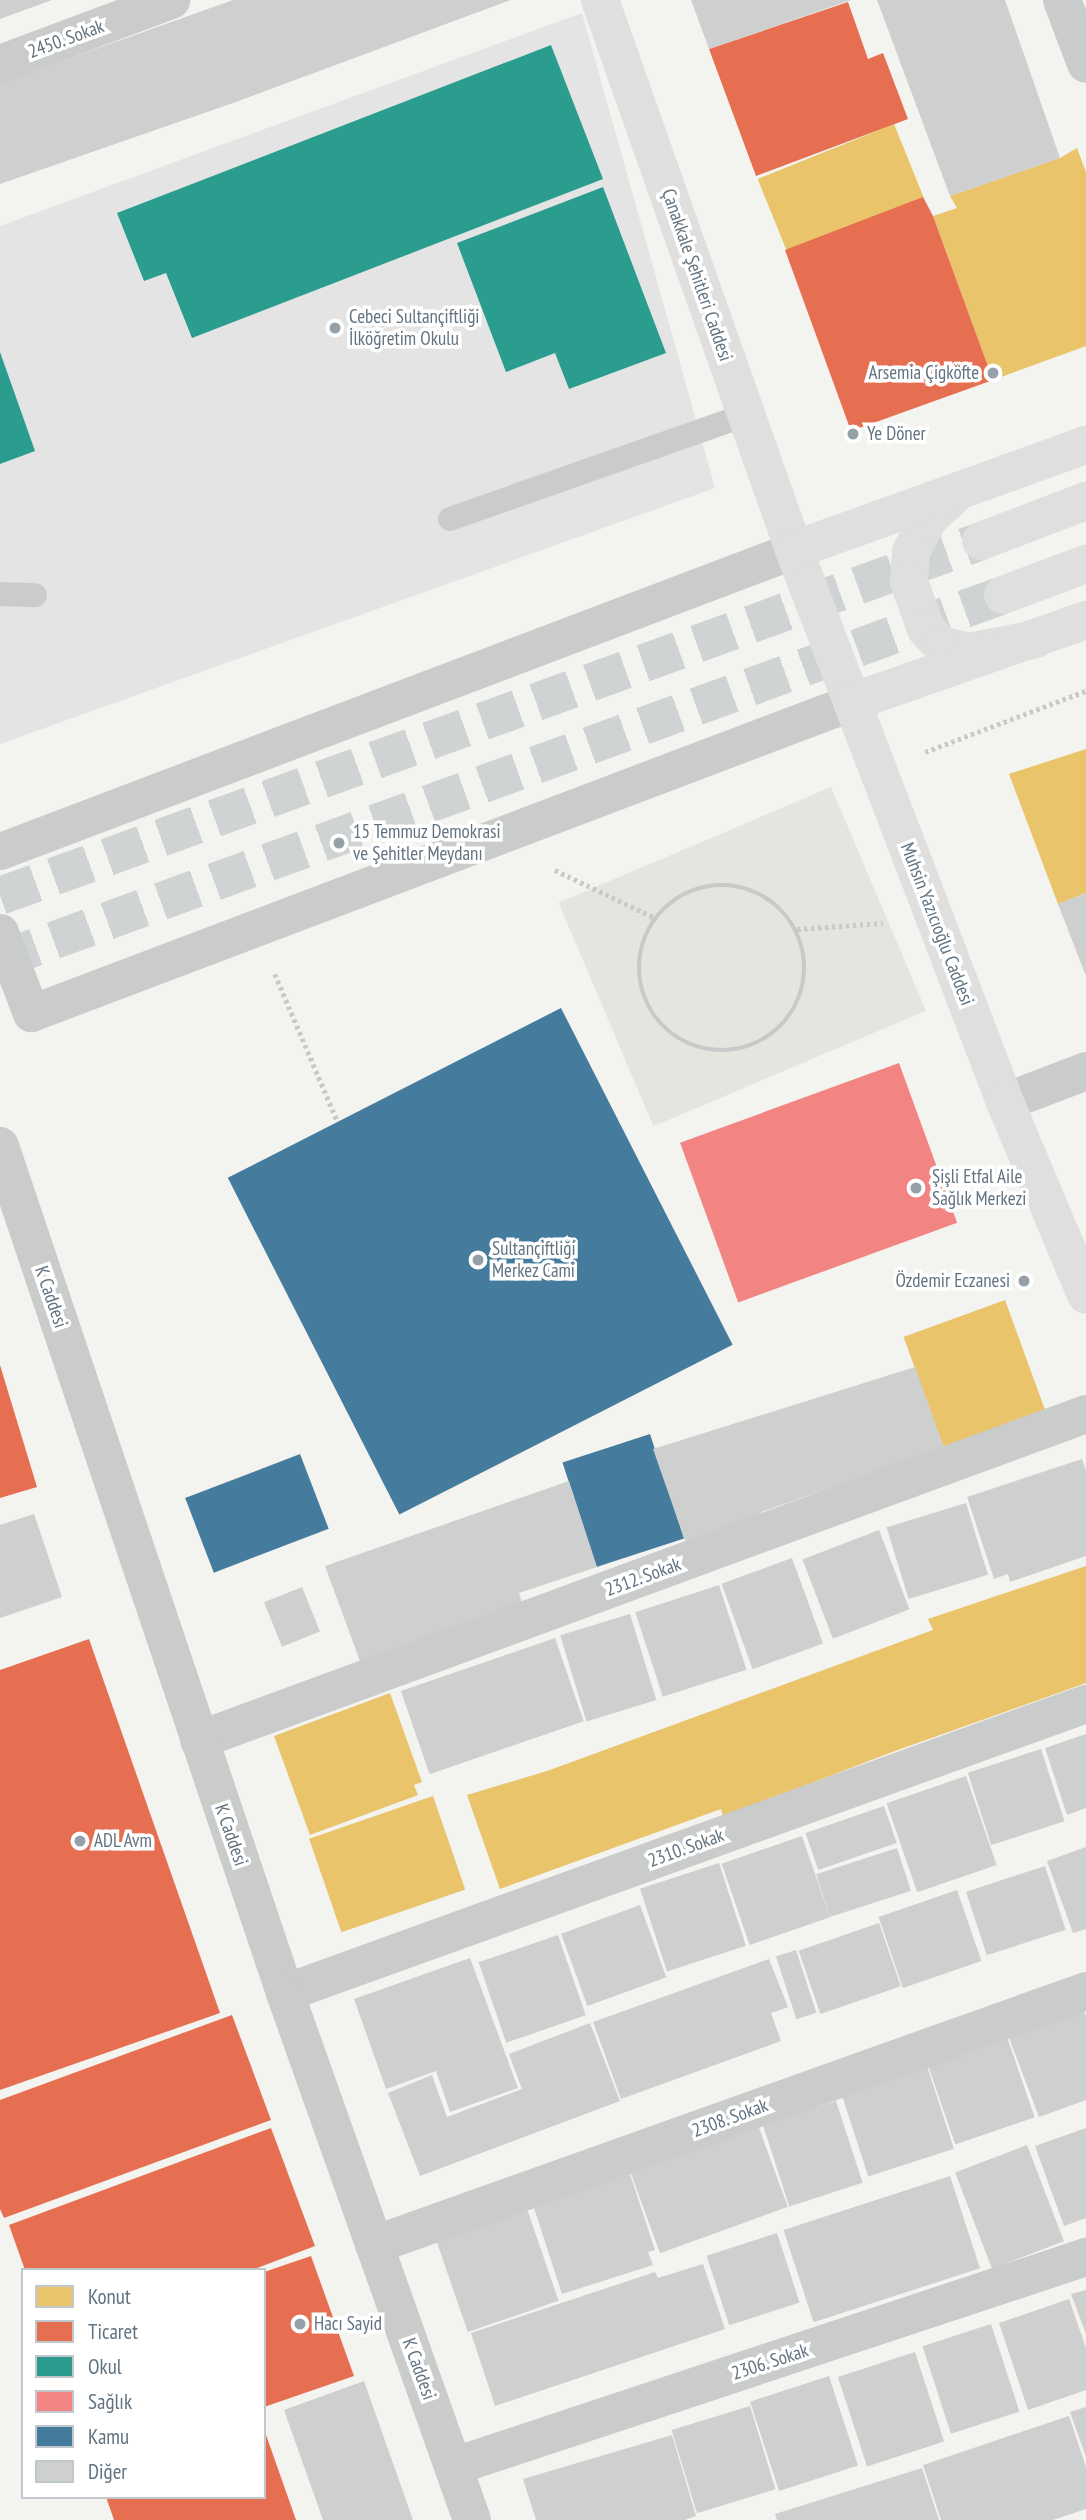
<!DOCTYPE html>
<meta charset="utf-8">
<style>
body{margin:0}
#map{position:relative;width:1086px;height:2520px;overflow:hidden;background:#f3f3f0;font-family:"PT Sans Narrow",sans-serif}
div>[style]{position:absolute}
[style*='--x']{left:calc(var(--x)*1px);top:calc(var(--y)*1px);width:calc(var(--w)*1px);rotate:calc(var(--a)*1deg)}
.built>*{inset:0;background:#e3e4e3}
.green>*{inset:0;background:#e2e6de;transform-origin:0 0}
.homes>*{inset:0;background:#e9c46a;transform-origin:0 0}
.shops>*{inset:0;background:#e76f51}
.schools>*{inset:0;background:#2a9d8f}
.health>*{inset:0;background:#f28482;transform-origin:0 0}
.public>*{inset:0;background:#457b9d;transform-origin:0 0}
.building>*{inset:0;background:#cecfcf;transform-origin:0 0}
.primary-tunnel>*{height:38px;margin-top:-19px;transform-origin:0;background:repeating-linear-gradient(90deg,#cfd3d4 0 38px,transparent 0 57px)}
.path>*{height:4.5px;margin-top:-2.25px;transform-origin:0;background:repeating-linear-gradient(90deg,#c8c9c9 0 3.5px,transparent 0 7px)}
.path>.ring{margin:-2.25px;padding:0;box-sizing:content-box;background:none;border:4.5px solid #c8c9c9;border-radius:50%}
.service>*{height:24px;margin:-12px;padding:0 12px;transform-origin:12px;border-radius:12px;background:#cacccc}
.pedestrian>*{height:37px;margin:-18.5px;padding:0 18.5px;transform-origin:18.5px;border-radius:18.5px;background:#cacccc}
.minor>*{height:38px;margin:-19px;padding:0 19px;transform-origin:19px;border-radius:19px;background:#cacccc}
.tertiary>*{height:38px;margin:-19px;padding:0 19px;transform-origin:19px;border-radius:19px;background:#cacccc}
.secondary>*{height:38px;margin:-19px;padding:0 19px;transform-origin:19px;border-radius:19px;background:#dfdfe0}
.primary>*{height:38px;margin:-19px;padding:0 19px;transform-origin:19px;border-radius:19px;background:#dfdfe0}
.dots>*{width:19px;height:19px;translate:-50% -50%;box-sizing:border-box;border:4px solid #fff;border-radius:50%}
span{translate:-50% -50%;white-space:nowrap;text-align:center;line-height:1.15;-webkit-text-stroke:7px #fff;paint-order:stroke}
.street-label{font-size:19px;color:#627381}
.poi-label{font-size:19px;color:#627381}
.left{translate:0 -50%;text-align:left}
.right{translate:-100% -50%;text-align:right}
.legend{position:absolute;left:21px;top:2268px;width:245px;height:231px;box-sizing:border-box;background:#fff;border:2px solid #c0c7cd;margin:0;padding:9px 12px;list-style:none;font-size:21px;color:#627381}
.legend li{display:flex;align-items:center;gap:14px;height:35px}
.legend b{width:35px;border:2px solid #c0c7cd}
</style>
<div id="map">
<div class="built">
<i style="clip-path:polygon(582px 13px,715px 488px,0 744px,0 226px)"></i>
</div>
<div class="green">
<i style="left:831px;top:787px;width:243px;height:296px;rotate:67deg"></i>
</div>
<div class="homes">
<i style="left:894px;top:124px;width:79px;height:147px;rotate:68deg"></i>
<i style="clip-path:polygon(1077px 148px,1086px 172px,1086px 346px,993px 380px,933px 216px,957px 208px,950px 196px,1060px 158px)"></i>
<i style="clip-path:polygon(1086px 749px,1086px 893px,1058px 904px,1009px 774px)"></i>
<i style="left:1005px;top:1300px;width:133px;height:108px;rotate:70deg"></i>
<i style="clip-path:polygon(1086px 1566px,1086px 1683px,895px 1751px,723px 1817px,721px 1809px,500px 1889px,467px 1795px,547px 1771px,933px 1630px,928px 1619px)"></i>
<i style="clip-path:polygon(390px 1693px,422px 1782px,414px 1785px,418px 1795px,310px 1835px,274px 1736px)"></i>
<i style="left:433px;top:1796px;width:99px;height:131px;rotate:71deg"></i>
</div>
<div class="shops">
<i style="clip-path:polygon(848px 2px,868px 59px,883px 53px,908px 119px,756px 176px,709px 49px)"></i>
<i style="clip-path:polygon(923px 197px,933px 216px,993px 380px,851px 431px,785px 250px)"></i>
<i style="clip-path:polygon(0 1365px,37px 1487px,0 1498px)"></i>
<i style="clip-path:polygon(89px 1639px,220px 2013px,0 2090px,0 1670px)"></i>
<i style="clip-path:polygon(232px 2015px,271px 2120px,4px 2218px,0 2209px,0 2100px)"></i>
<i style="clip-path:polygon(271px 2128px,315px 2246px,252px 2270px,25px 2270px,9px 2225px)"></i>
<i style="clip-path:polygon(311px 2256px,354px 2376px,264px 2407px,264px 2272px)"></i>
<i style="clip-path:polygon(265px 2432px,296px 2520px,114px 2520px,106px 2497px,264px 2497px)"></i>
</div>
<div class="schools">
<i style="clip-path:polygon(551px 45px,603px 179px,192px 338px,166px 273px,144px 281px,117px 213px)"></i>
<i style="clip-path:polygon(603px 187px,666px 353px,569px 389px,555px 353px,506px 372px,457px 243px)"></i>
<i style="clip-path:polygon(0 352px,35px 451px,0 464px)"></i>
</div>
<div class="health">
<i style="left:899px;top:1063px;width:170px;height:233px;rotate:70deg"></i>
</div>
<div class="public">
<i style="left:561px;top:1008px;width:378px;height:374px;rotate:63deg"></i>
<i style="left:650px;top:1434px;width:110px;height:92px;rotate:72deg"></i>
<i style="left:300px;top:1454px;width:80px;height:123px;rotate:69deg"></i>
</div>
<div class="building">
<i style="clip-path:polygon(0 0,52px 0,0 19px)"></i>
<i style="clip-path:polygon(233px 0,511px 0,233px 103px,0 184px,0 83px)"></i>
<i style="clip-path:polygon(691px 0,851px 0,709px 49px)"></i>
<i style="clip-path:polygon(877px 0,1005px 0,1060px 158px,950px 196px)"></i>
<i style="clip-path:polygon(1086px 893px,1086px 976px,1058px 904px)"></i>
<i style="clip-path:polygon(915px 1367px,944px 1448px,761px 1512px,767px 1521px,688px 1549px,653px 1449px)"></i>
<i style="clip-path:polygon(1082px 1459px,1086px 1471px,1086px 1556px,1010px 1582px,1008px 1574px,994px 1579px,967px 1497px)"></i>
<i style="clip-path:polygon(569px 1481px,597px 1567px,519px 1593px,522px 1603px,361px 1664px,325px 1566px)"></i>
<i style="left:966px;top:1503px;width:75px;height:83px;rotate:73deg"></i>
<i style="clip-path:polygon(34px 1514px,62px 1597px,0 1618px,0 1525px)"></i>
<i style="left:879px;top:1530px;width:85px;height:82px;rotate:69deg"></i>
<i style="left:792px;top:1558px;width:91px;height:75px;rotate:70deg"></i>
<i style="left:719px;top:1585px;width:89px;height:88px;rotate:72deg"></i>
<i style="left:302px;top:1587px;width:48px;height:41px;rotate:68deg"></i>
<i style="left:630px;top:1614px;width:90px;height:73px;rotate:73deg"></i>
<i style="left:555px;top:1638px;width:88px;height:163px;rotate:71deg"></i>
<i style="clip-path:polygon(1086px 1734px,1086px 1808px,1067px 1815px,1045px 1748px)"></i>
<i style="left:1041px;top:1749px;width:76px;height:77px;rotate:72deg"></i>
<i style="left:966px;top:1776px;width:94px;height:84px;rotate:71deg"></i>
<i style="left:884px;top:1806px;width:39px;height:83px;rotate:71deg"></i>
<i style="left:802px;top:1836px;width:86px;height:85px;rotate:71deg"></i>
<i style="clip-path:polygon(1086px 1847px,1086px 1929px,1073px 1933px,1047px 1861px)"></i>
<i style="left:897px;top:1848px;width:45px;height:85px;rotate:72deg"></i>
<i style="left:719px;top:1863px;width:87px;height:83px;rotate:72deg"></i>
<i style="left:1045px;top:1866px;width:67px;height:83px;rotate:72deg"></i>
<i style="left:957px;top:1890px;width:75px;height:83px;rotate:71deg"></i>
<i style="left:640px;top:1905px;width:77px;height:84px;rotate:70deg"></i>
<i style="left:879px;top:1923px;width:67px;height:85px;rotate:71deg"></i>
<i style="left:558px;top:1935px;width:85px;height:84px;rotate:71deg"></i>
<i style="left:796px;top:1950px;width:66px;height:21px;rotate:72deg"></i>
<i style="clip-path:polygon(470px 1958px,518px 2088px,450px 2112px,436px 2071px,386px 2089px,354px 1999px)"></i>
<i style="clip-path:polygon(769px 1959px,788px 2007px,771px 2013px,781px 2041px,621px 2099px,593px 2022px)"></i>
<i style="clip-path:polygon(1083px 2008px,1086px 2016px,1086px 2100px,1039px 2117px,1008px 2035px)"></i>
<i style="clip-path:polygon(590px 2023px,620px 2101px,420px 2176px,388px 2093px,432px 2075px,447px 2117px,522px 2089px,509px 2054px)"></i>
<i style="left:1006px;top:2034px;width:88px;height:84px;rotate:71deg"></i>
<i style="left:927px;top:2066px;width:87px;height:90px;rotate:72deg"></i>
<i style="left:836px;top:2101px;width:86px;height:77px;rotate:72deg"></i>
<i style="left:758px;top:2125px;width:87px;height:136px;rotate:70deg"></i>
<i style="clip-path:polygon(1086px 2128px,1086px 2218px,1064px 2226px,1035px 2146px)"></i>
<i style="left:1027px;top:2145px;width:103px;height:77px;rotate:69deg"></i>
<i style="clip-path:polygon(630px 2174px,655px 2250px,648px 2252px,653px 2265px,562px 2294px,533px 2205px)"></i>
<i style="left:950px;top:2176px;width:97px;height:175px;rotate:72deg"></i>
<i style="left:527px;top:2209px;width:97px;height:96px;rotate:71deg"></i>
<i style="left:777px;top:2233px;width:73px;height:74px;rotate:72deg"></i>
<i style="clip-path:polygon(703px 2264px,725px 2329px,495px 2406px,471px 2333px,655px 2272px,658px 2278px)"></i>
<i style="clip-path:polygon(1086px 2290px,1086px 2334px,1071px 2294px)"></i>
<i style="clip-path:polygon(1069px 2299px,1086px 2348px,1086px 2390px,1028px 2410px,999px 2323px)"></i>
<i style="left:991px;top:2324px;width:92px;height:72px;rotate:72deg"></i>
<i style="left:915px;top:2352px;width:94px;height:81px;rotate:72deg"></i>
<i style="left:829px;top:2376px;width:94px;height:83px;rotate:72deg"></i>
<i style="clip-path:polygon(364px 2381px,413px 2520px,323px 2520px,284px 2410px)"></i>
<i style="left:750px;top:2406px;width:87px;height:82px;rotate:73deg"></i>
<i style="clip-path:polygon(1086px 2407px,1086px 2457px,1070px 2412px)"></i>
<i style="clip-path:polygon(1069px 2416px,1086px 2467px,1086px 2509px,1053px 2520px,941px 2520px,923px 2465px)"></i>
<i style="clip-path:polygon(672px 2435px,696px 2516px,685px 2520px,536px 2520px,523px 2479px)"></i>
<i style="clip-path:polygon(922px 2468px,939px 2520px,777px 2520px,775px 2514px)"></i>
</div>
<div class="primary-tunnel">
<i style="--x:0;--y:896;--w:1043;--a:-19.89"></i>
<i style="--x:0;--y:960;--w:1067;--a:-20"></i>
</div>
<div class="path">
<i style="--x:925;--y:752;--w:172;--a:-20.8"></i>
<i style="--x:555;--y:870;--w:111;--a:25.6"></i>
<i class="ring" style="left:639px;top:885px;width:161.5px;height:161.5px"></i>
<i style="--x:797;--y:929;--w:86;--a:-4"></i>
<i style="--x:275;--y:974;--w:159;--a:67"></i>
</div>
<div class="service">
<i style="--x:450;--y:519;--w:314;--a:-19.4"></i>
<i style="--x:0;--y:594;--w:35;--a:2"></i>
</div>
<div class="pedestrian">
<i style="--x:0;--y:851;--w:849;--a:-20.76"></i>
<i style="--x:0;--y:932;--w:87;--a:69.1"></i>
<i style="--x:31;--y:1013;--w:878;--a:-20.75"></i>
</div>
<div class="minor">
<i style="--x:1062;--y:0;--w:68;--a:69.4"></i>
<i style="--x:0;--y:64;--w:183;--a:-20.5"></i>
<i style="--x:1005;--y:1102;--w:87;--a:-20.9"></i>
<i style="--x:199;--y:1740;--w:945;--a:-20.18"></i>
<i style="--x:285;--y:1993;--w:852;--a:-19.84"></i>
<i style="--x:374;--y:2245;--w:756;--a:-19.63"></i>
<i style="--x:455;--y:2466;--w:665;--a:-18.33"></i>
</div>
<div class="tertiary">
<i style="--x:0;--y:1146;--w:894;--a:71.4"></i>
<i style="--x:285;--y:1993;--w:559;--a:70.46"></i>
</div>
<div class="secondary">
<i style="--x:600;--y:0;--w:583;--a:70.57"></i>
<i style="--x:794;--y:550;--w:591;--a:69.08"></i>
<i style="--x:1005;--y:1102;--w:209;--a:67.2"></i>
</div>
<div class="primary">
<i style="--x:953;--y:496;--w:33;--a:137"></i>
<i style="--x:929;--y:518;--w:38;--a:118"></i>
<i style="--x:911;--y:552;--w:30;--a:94"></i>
<i style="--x:909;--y:582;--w:50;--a:70.1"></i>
<i style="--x:926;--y:629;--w:22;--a:47"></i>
<i style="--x:941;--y:645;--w:29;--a:14"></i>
<i style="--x:969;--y:652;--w:68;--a:-11"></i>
<i style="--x:981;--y:541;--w:112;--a:-20.9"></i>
<i style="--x:794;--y:550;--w:310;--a:-19.8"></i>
<i style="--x:1003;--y:595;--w:89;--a:-20.5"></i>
<i style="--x:852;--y:702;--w:248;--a:-19.3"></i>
</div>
<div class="dots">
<i style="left:335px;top:328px;background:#95a0a8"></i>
<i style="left:993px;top:373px;background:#95a0a8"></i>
<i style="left:853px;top:434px;background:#95a0a8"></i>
<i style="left:339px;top:843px;background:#95a0a8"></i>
<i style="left:916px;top:1188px;background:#95a0a8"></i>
<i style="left:478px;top:1260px;background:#95a0a8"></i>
<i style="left:1024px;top:1281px;background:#95a0a8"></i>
<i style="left:80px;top:1841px;background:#95a0a8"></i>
<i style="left:300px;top:2324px;background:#95a0a8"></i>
</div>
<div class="street-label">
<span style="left:66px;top:39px;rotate:-20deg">2450. Sokak</span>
<span style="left:697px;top:275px;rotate:71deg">Çanakkale Şehitleri Caddesi</span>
<span style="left:937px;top:924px;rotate:69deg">Muhsin Yazıcıoğlu Caddesi</span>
<span style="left:51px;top:1297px;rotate:71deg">K Caddesi</span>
<span style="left:643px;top:1577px;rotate:-20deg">2312. Sokak</span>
<span style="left:231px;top:1835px;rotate:71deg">K Caddesi</span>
<span style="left:686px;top:1848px;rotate:-20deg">2310. Sokak</span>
<span style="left:730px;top:2118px;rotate:-20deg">2308. Sokak</span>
<span style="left:770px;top:2362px;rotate:-18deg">2306. Sokak</span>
<span style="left:419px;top:2369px;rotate:70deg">K Caddesi</span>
</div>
<div class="poi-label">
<span class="left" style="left:349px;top:328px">Cebeci Sultançiftliği<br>İlköğretim Okulu</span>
<span class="right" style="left:979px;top:373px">Arsemia Çigköfte</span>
<span class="left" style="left:867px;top:434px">Ye Döner</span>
<span class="left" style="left:353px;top:843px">15 Temmuz Demokrasi<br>ve Şehitler Meydanı</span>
<span class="left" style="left:932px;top:1188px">Şişli Etfal Aile<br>Sağlık Merkezi</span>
<span class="left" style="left:492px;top:1260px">Sultançiftliği<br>Merkez Cami</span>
<span class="right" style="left:1010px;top:1281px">Özdemir Eczanesi</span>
<span class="left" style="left:94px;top:1841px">ADL Avm</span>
<span class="left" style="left:314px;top:2324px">Hacı Sayid</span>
</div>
<ul class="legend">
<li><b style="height:19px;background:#e9c46a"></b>Konut</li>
<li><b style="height:19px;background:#e76f51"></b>Ticaret</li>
<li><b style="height:19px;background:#2a9d8f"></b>Okul</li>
<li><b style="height:19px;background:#f28482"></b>Sağlık</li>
<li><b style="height:19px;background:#457b9d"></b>Kamu</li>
<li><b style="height:19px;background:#cecfcf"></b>Diğer</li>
</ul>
</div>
